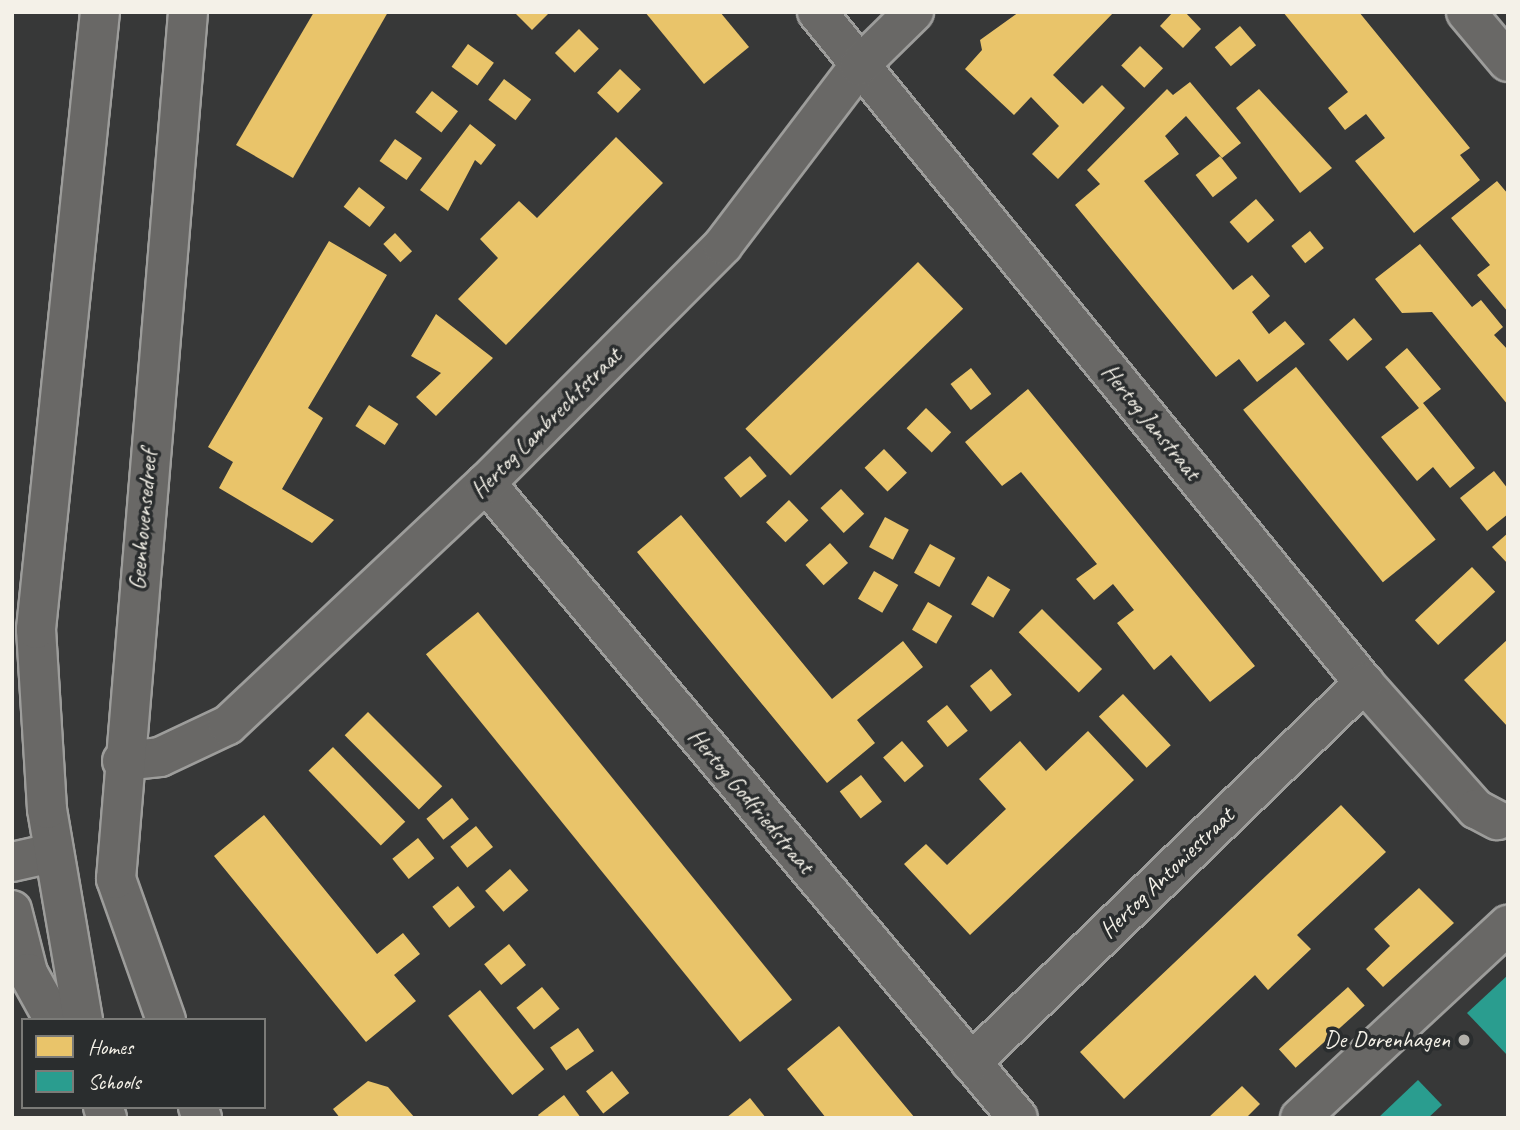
<!DOCTYPE html>
<style>
body{margin:0}
#map{position:relative;width:1520px;height:1130px;overflow:hidden;background:#373838;font-family:Caveat,sans-serif}
div>[style]{position:absolute}
[style*='--x']{left:calc(var(--x)*1px);top:calc(var(--y)*1px);width:calc(var(--w)*1px);rotate:calc(var(--a)*1deg)}
.homes>*{inset:0;background:#e9c46a;transform-origin:0 0}
.schools>*{inset:0;background:#2a9d8f}
.roads{filter:drop-shadow(2px 0 #9d9d9b) drop-shadow(-2px 0 #9d9d9b) drop-shadow(0 2px #9d9d9b) drop-shadow(0 -2px #9d9d9b)}
.street>*{height:38px;margin:-19px;padding:0 19px;transform-origin:19px;border-radius:19px;background:#696866}
.secondary>*{height:38px;margin:-19px;padding:0 19px;transform-origin:19px;border-radius:19px;background:#696866}
.dots>*{width:19px;height:19px;translate:-50% -50%;box-sizing:border-box;border:4px solid #2a2d2e;border-radius:50%}
span{translate:-50% -50%;white-space:nowrap;text-align:center;line-height:1.15;-webkit-text-stroke:7px #2a2d2e;paint-order:stroke}
.street-label{font-size:24px;color:#f4f1e8}
.poi-label{font-size:24px;color:#f4f1e8}
.right{translate:-100% -50%;text-align:right}
.frame{position:absolute;inset:0;border:14px solid #f4f1e8;pointer-events:none}
.legend{position:absolute;left:21px;top:1018px;width:245px;height:91px;box-sizing:border-box;background:#2a2d2e;border:2px solid #7b7b78;margin:0;padding:9px 12px;list-style:none;font-size:21px;color:#f4f1e8}
.legend li{display:flex;align-items:center;gap:14px;height:35px}
.legend b{width:35px;border:2px solid #7b7b78}
</style>
<div id="map">
<div class="homes">
<i style="clip-path:polygon(314px 12px,388px 12px,293px 178px,236px 145px)"></i>
<i style="clip-path:polygon(514px 12px,550px 12px,532px 30px)"></i>
<i style="clip-path:polygon(645px 12px,720px 12px,749px 47px,704px 84px)"></i>
<i style="clip-path:polygon(1019px 12px,1114px 12px,1053px 75px,1083px 104px,1102px 85px,1125px 108px,1058px 179px,1032px 154px,1059px 126px,1031px 97px,1014px 115px,965px 69px,982px 50px,980px 40px)"></i>
<i style="clip-path:polygon(1173px 12px,1185px 12px,1201px 29px,1183px 48px,1160px 26px)"></i>
<i style="clip-path:polygon(1283px 12px,1359px 12px,1470px 148px,1460px 155px,1480px 180px,1414px 233px,1355px 161px,1385px 138px,1366px 114px,1345px 130px,1328px 108px,1348px 92px)"></i>
<i style="left:1240px;top:26px;width:25px;height:33px;rotate:50deg"></i>
<i style="left:579px;top:29px;width:28px;height:34px;rotate:45deg"></i>
<i style="left:468px;top:44px;width:32px;height:28px;rotate:36deg"></i>
<i style="left:1140px;top:46px;width:32px;height:27px;rotate:44deg"></i>
<i style="left:620px;top:69px;width:29px;height:33px;rotate:44deg"></i>
<i style="left:504px;top:79px;width:34px;height:26px;rotate:37deg"></i>
<i style="clip-path:polygon(1190px 82px,1241px 143px,1222px 158px,1186px 116px,1165px 136px,1179px 154px,1144px 181px,1233px 290px,1252px 275px,1270px 296px,1252px 312px,1269px 334px,1285px 321px,1305px 344px,1257px 382px,1239px 359px,1216px 377px,1075px 205px,1100px 184px,1087px 170px,1167px 89px,1173px 95px)"></i>
<i style="clip-path:polygon(1259px 89px,1332px 168px,1300px 193px,1236px 108px)"></i>
<i style="left:432px;top:91px;width:33px;height:27px;rotate:38deg"></i>
<i style="clip-path:polygon(470px 124px,496px 145px,481px 165px,475px 160px,448px 211px,420px 190px)"></i>
<i style="clip-path:polygon(616px 137px,663px 183px,506px 345px,458px 299px,498px 258px,480px 239px,519px 201px,537px 218px)"></i>
<i style="left:395px;top:139px;width:33px;height:27px;rotate:35deg"></i>
<i style="left:1220px;top:156px;width:28px;height:31px;rotate:52deg"></i>
<i style="clip-path:polygon(1497px 181px,1508px 194px,1508px 312px,1477px 275px,1490px 265px,1451px 218px)"></i>
<i style="left:359px;top:187px;width:33px;height:25px;rotate:38deg"></i>
<i style="left:1256px;top:199px;width:28px;height:35px;rotate:49deg"></i>
<i style="left:1310px;top:231px;width:22px;height:24px;rotate:51deg"></i>
<i style="left:395px;top:233px;width:25px;height:16px;rotate:47deg"></i>
<i style="clip-path:polygon(329px 241px,387px 275px,308px 408px,323px 418px,282px 489px,334px 520px,312px 543px,219px 488px,233px 462px,208px 447px)"></i>
<i style="clip-path:polygon(1420px 244px,1472px 307px,1481px 300px,1503px 327px,1494px 335px,1508px 350px,1508px 405px,1432px 312px,1402px 313px,1375px 279px)"></i>
<i style="left:918px;top:262px;width:65px;height:240px;rotate:46deg"></i>
<i style="clip-path:polygon(436px 314px,493px 358px,436px 416px,416px 397px,441px 373px,411px 356px)"></i>
<i style="left:1354px;top:318px;width:28px;height:33px;rotate:49deg"></i>
<i style="clip-path:polygon(1407px 348px,1441px 389px,1423px 403px,1475px 468px,1450px 488px,1433px 467px,1417px 481px,1381px 437px,1419px 408px,1385px 367px)"></i>
<i style="left:1296px;top:367px;width:222px;height:68px;rotate:51deg"></i>
<i style="left:971px;top:368px;width:33px;height:26px;rotate:52deg"></i>
<i style="clip-path:polygon(1028px 389px,1255px 666px,1210px 702px,1171px 655px,1154px 670px,1117px 623px,1134px 610px,1113px 584px,1094px 600px,1076px 579px,1097px 564px,1021px 472px,1002px 486px,965px 442px)"></i>
<i style="left:369px;top:405px;width:35px;height:25px;rotate:33deg"></i>
<i style="left:926px;top:408px;width:35px;height:28px;rotate:44deg"></i>
<i style="left:884px;top:449px;width:33px;height:27px;rotate:46deg"></i>
<i style="left:750px;top:456px;width:26px;height:34px;rotate:50deg"></i>
<i style="clip-path:polygon(1494px 471px,1508px 489px,1508px 514px,1487px 531px,1460px 498px)"></i>
<i style="left:841px;top:489px;width:34px;height:28px;rotate:47deg"></i>
<i style="left:789px;top:500px;width:28px;height:32px;rotate:46deg"></i>
<i style="clip-path:polygon(681px 515px,832px 699px,903px 641px,923px 667px,857px 720px,875px 743px,827px 783px,637px 552px)"></i>
<i style="left:885px;top:517px;width:27px;height:34px;rotate:28deg"></i>
<i style="clip-path:polygon(1508px 533px,1508px 564px,1492px 547px)"></i>
<i style="left:830px;top:543px;width:27px;height:33px;rotate:48deg"></i>
<i style="left:930px;top:544px;width:29px;height:33px;rotate:29deg"></i>
<i style="left:1472px;top:567px;width:34px;height:78px;rotate:47deg"></i>
<i style="left:874px;top:571px;width:28px;height:32px;rotate:30deg"></i>
<i style="left:988px;top:576px;width:26px;height:33px;rotate:31deg"></i>
<i style="left:928px;top:602px;width:28px;height:32px;rotate:30deg"></i>
<i style="left:1042px;top:609px;width:85px;height:33px;rotate:45deg"></i>
<i style="left:478px;top:612px;width:499px;height:67px;rotate:51deg"></i>
<i style="clip-path:polygon(1508px 639px,1508px 727px,1464px 680px)"></i>
<i style="left:991px;top:669px;width:33px;height:27px;rotate:51deg"></i>
<i style="left:1123px;top:694px;width:70px;height:33px;rotate:47deg"></i>
<i style="left:947px;top:705px;width:33px;height:26px;rotate:51deg"></i>
<i style="left:368px;top:712px;width:105px;height:33px;rotate:45deg"></i>
<i style="clip-path:polygon(1088px 731px,1134px 780px,970px 935px,904px 864px,926px 844px,947px 865px,1006px 809px,979px 779px,1020px 741px,1046px 771px)"></i>
<i style="left:902px;top:741px;width:33px;height:25px;rotate:49deg"></i>
<i style="left:333px;top:747px;width:104px;height:34px;rotate:46deg"></i>
<i style="left:861px;top:775px;width:34px;height:27px;rotate:52deg"></i>
<i style="left:452px;top:798px;width:27px;height:33px;rotate:51deg"></i>
<i style="clip-path:polygon(1341px 805px,1386px 852px,1297px 935px,1311px 949px,1268px 990px,1255px 975px,1124px 1099px,1080px 1052px)"></i>
<i style="clip-path:polygon(264px 815px,377px 954px,403px 933px,420px 954px,394px 975px,416px 1001px,366px 1042px,214px 856px)"></i>
<i style="left:476px;top:826px;width:27px;height:33px;rotate:51deg"></i>
<i style="left:418px;top:838px;width:26px;height:33px;rotate:51deg"></i>
<i style="left:510px;top:869px;width:28px;height:33px;rotate:49deg"></i>
<i style="left:458px;top:886px;width:27px;height:33px;rotate:51deg"></i>
<i style="clip-path:polygon(1419px 888px,1454px 923px,1383px 987px,1366px 969px,1390px 946px,1374px 929px)"></i>
<i style="left:509px;top:944px;width:27px;height:32px;rotate:51deg"></i>
<i style="left:542px;top:987px;width:28px;height:33px;rotate:51deg"></i>
<i style="left:1348px;top:987px;width:25px;height:93px;rotate:48deg"></i>
<i style="left:480px;top:990px;width:102px;height:41px;rotate:51deg"></i>
<i style="clip-path:polygon(839px 1026px,875px 1070px,915px 1118px,826px 1118px,787px 1069px)"></i>
<i style="left:578px;top:1028px;width:28px;height:34px;rotate:55deg"></i>
<i style="left:612px;top:1071px;width:28px;height:33px;rotate:52deg"></i>
<i style="clip-path:polygon(368px 1081px,388px 1087px,415px 1118px,340px 1118px,333px 1109px)"></i>
<i style="clip-path:polygon(1242px 1086px,1260px 1104px,1246px 1118px,1208px 1118px)"></i>
<i style="clip-path:polygon(564px 1095px,581px 1118px,540px 1118px,538px 1115px)"></i>
<i style="clip-path:polygon(750px 1098px,766px 1118px,726px 1118px)"></i>
</div>
<div class="schools">
<i style="clip-path:polygon(1508px 975px,1508px 1056px,1467px 1013px)"></i>
<i style="clip-path:polygon(1418px 1080px,1442px 1105px,1428px 1118px,1378px 1118px)"></i>
</div>
<div class="roads">
<div class="street">
<i style="--x:817;--y:12;--w:866;--a:50.81"></i>
<i style="--x:1364;--y:683;--w:169;--a:48.4"></i>
<i style="--x:1476;--y:809;--w:24;--a:28"></i>
<i style="--x:1466;--y:12;--w:65;--a:50"></i>
<i style="--x:486;--y:483;--w:828;--a:50.04"></i>
<i style="--x:122;--y:761;--w:38;--a:-6"></i>
<i style="--x:160;--y:757;--w:75;--a:-25.2"></i>
<i style="--x:228;--y:725;--w:354;--a:-43.2"></i>
<i style="--x:486;--y:483;--w:336;--a:-45.1"></i>
<i style="--x:723;--y:245;--w:225;--a:-52.8"></i>
<i style="--x:859;--y:66;--w:77;--a:-44.5"></i>
<i style="--x:12;--y:862;--w:41;--a:-12.7"></i>
<i style="--x:166;--y:1020;--w:150;--a:-109.5"></i>
<i style="--x:116;--y:879;--w:870;--a:-85.25"></i>
<i style="--x:971;--y:1063;--w:547;--a:-44.04"></i>
<i style="--x:198;--y:1107;--w:12;--a:70"></i>
<i style="--x:1300;--y:1118;--w:284;--a:-42.9"></i>
</div>
<div class="secondary">
<i style="--x:12;--y:910;--w:65;--a:75.7"></i>
<i style="--x:28;--y:973;--w:54;--a:61"></i>
<i style="--x:83;--y:1020;--w:214;--a:-99.7"></i>
<i style="--x:47;--y:809;--w:180;--a:-93.5"></i>
<i style="--x:36;--y:629;--w:620;--a:-84.08"></i>
<i style="--x:103;--y:1107;--w:12;--a:70"></i>
</div>
</div>
<div class="dots">
<i style="left:1464px;top:1040px;background:#b2b0aa"></i>
</div>
<div class="street-label">
<span style="left:1151px;top:422px;rotate:51deg">Hertog Janstraat</span>
<span style="left:546px;top:423px;rotate:-45deg">Hertog Lambrechtstraat</span>
<span style="left:143px;top:520px;rotate:-85deg">Geenhovensedreef</span>
<span style="left:751px;top:801px;rotate:50deg">Hertog Godfriedstraat</span>
<span style="left:1167px;top:873px;rotate:-44deg">Hertog Antoniestraat</span>
</div>
<div class="poi-label">
<span class="right" style="left:1450px;top:1040px">De Dorenhagen</span>
</div>
<div class="frame"></div>
<ul class="legend">
<li><b style="height:19px;background:#e9c46a"></b>Homes</li>
<li><b style="height:19px;background:#2a9d8f"></b>Schools</li>
</ul>
</div>
